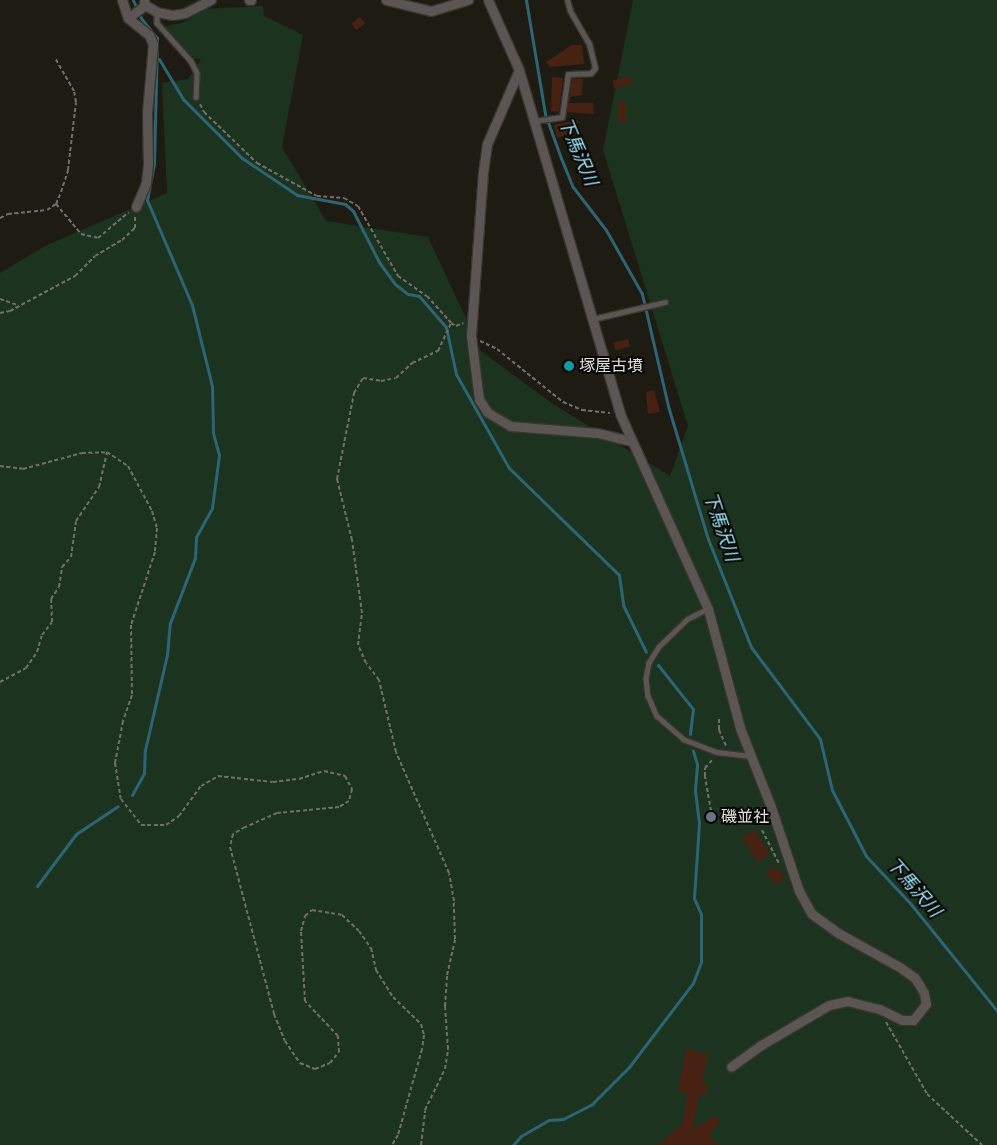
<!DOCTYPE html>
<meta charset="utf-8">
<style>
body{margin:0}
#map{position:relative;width:997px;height:1145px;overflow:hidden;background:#1e1b12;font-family:"Source Sans 3","Noto Sans JP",sans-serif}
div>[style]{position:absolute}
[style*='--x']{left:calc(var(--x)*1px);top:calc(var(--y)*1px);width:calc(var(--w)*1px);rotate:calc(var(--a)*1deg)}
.green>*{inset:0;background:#1c3320}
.stream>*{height:3px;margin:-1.5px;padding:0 1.5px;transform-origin:1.5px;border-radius:1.5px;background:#2e6574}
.building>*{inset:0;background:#472212;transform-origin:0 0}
.path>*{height:2px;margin-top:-1px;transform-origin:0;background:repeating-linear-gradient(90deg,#726f68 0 4px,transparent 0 6.5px)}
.roads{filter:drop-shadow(1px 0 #39362e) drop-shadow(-1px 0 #39362e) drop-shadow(0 1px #39362e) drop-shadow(0 -1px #39362e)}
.lane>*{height:4.5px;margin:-2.25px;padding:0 2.25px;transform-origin:2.25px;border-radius:2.25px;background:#5b5554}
.street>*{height:9px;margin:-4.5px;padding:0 4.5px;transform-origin:4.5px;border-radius:4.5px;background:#5b5554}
.dots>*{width:14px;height:14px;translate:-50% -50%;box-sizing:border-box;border:2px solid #070604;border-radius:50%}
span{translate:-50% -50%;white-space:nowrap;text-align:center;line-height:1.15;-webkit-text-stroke:4px #070604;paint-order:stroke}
.poi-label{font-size:16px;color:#e1dfda}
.left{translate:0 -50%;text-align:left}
.water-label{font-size:18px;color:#a1e6fa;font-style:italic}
</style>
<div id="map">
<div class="green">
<i style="clip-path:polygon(633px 0,997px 0,997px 1145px,0 1145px,0 273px,45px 246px,167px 193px,162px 83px,188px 79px,201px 59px,193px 59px,164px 27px,182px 23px,206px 9px,263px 6px,264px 16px,303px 35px,282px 147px,326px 221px,428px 237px,481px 351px,553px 404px,670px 476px,688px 426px,603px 150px)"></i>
</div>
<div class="stream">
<i style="--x:526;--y:0;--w:116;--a:80.5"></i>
<i style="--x:545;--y:114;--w:47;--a:70"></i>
<i style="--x:561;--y:158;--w:31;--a:68"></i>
<i style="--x:573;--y:187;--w:54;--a:52.5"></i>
<i style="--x:606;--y:230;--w:73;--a:60.6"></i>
<i style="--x:642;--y:294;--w:115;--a:76.9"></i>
<i style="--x:668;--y:406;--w:139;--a:73.3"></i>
<i style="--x:708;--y:539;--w:116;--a:68.3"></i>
<i style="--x:751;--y:647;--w:115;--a:53.1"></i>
<i style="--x:820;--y:739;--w:52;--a:76.8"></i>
<i style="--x:832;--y:790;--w:74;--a:62.7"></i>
<i style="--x:866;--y:856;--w:64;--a:46.9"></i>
<i style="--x:910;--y:903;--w:139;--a:51.1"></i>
<i style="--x:159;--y:59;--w:47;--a:59"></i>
<i style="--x:183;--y:99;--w:83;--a:45"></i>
<i style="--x:242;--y:158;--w:66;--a:33.9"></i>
<i style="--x:297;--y:195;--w:49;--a:10.6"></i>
<i style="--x:345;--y:204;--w:11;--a:41"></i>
<i style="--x:353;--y:211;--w:57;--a:63"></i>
<i style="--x:379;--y:262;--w:27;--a:54"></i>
<i style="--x:395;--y:284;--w:16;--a:38"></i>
<i style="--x:408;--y:294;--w:11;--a:10"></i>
<i style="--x:419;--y:296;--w:41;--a:48.9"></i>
<i style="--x:446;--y:327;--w:48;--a:78"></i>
<i style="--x:456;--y:374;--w:108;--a:60.6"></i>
<i style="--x:509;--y:468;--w:153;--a:44.2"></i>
<i style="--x:619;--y:575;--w:30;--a:82"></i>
<i style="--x:623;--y:605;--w:52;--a:63.9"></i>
<i style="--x:658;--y:665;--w:56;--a:51.5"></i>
<i style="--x:693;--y:709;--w:25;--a:97"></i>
<i style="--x:132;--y:795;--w:25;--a:-61"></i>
<i style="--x:144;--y:773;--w:23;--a:-88"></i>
<i style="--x:145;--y:750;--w:98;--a:-77"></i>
<i style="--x:167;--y:655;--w:32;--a:-85"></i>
<i style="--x:170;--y:623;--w:70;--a:-69"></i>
<i style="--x:195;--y:558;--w:21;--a:-87"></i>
<i style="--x:196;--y:537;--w:33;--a:-61"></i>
<i style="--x:212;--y:508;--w:53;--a:-82.5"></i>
<i style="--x:219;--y:455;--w:24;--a:-105"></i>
<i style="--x:213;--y:432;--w:46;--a:-91.2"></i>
<i style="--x:212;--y:386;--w:83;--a:-103.9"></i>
<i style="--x:192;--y:305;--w:114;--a:-113.2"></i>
<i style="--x:147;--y:200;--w:37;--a:-79"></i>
<i style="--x:154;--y:164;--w:126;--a:-88.6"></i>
<i style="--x:157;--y:38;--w:26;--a:-129"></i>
<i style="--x:141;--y:18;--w:20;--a:-114"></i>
<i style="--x:37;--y:886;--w:65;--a:-53.1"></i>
<i style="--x:76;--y:834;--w:50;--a:-33.7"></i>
<i style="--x:513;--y:1145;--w:12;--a:-48"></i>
<i style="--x:521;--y:1136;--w:32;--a:-30"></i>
<i style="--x:549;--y:1120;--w:14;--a:-4"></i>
<i style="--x:563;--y:1119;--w:33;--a:-27"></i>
<i style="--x:592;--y:1104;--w:52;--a:-45"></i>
<i style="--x:629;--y:1067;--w:106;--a:-52.7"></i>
<i style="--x:693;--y:983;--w:22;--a:-69"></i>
<i style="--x:701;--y:962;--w:48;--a:-90"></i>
<i style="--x:701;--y:914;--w:17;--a:-114"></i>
<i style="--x:694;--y:898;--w:75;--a:-86.2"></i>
<i style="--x:699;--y:823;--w:34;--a:-97"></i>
<i style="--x:695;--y:789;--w:25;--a:-85"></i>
<i style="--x:697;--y:764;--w:14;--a:-107"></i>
</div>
<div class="building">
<i style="left:360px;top:17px;width:8px;height:11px;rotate:50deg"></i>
<i style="clip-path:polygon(572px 45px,582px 45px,584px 64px,550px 67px,546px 62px)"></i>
<i style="left:631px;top:76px;width:8px;height:19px;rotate:76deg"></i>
<i style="clip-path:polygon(552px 77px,563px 78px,559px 112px,551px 111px)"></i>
<i style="clip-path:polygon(572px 78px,583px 79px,582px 95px,570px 97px,570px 103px,593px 103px,594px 114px,567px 112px)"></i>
<i style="left:618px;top:102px;width:8px;height:20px"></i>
<i style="clip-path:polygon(578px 120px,577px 131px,557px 138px,554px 125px)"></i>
<i style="left:628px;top:339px;width:8px;height:15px;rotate:76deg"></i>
<i style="clip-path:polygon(654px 390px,660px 412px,648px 414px,646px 392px)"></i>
<i style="left:754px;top:829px;width:30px;height:15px;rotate:57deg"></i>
<i style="left:773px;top:866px;width:16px;height:11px;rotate:40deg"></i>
<i style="clip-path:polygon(686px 1049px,708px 1054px,702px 1084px,708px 1085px,706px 1095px,699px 1095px,693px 1129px,715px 1116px,720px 1121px,710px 1135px,718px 1145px,659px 1145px,683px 1123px,687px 1093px,678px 1091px)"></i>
</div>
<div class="path">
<i style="--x:200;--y:104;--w:9;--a:63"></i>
<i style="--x:204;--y:112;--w:74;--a:43.9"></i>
<i style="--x:257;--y:163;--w:68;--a:28.8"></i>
<i style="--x:317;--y:196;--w:27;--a:4"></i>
<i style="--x:344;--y:198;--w:16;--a:30"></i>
<i style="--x:358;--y:206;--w:81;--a:60.3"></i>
<i style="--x:398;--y:276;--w:35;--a:35"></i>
<i style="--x:427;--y:296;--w:36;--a:48"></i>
<i style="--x:451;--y:323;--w:6;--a:31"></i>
<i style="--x:456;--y:326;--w:8;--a:-23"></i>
<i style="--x:56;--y:204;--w:39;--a:50"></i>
<i style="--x:81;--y:234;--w:17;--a:13"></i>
<i style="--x:98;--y:238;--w:40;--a:-40"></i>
<i style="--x:0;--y:218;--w:9;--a:-27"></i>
<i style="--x:8;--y:214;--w:39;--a:-6"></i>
<i style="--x:47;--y:210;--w:11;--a:-34"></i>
<i style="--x:56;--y:204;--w:13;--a:-67"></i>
<i style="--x:61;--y:192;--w:23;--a:-72"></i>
<i style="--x:68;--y:170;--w:68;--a:-83.3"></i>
<i style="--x:76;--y:102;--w:11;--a:-100"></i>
<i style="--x:74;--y:91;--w:38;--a:-120"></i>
<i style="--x:0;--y:299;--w:18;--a:19"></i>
<i style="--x:0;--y:313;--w:10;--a:-11"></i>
<i style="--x:10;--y:311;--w:74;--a:-28.3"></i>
<i style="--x:75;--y:276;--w:28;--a:-45"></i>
<i style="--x:95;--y:256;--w:31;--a:-31"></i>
<i style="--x:122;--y:240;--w:18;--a:-43"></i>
<i style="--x:135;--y:228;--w:11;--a:-90"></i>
<i style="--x:480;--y:341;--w:19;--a:25"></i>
<i style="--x:497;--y:349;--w:85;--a:38.8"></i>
<i style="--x:563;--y:402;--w:21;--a:23"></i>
<i style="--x:582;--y:410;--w:28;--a:6"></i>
<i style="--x:0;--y:466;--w:23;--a:7"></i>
<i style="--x:23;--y:469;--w:61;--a:-15.2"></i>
<i style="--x:82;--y:453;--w:25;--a:-2"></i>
<i style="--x:107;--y:452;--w:25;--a:34"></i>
<i style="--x:128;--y:466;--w:51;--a:61.9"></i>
<i style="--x:152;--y:511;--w:18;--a:74"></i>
<i style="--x:157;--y:528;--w:24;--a:95"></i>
<i style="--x:155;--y:552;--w:77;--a:108.2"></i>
<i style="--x:131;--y:625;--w:70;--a:89.2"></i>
<i style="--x:132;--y:695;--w:28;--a:109"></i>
<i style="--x:123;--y:721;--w:43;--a:100.8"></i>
<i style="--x:115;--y:763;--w:36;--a:81"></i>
<i style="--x:121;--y:799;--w:33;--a:52"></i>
<i style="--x:141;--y:825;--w:25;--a:0"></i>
<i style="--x:166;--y:825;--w:16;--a:-35"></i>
<i style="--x:179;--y:816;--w:37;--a:-54"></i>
<i style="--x:201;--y:786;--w:20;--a:-30"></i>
<i style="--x:218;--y:776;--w:55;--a:6.2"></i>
<i style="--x:273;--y:782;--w:26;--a:-7"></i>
<i style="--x:299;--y:779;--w:26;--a:-18"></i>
<i style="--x:324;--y:771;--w:22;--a:13"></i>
<i style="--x:345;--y:776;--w:15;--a:62"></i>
<i style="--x:352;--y:789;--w:12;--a:104"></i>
<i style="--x:349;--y:801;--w:12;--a:149"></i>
<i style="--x:339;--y:807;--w:62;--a:174.5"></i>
<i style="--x:277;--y:813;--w:35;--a:156"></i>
<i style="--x:245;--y:827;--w:14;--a:150"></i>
<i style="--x:233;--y:834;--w:13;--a:103"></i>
<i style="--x:230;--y:847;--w:173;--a:75.2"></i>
<i style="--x:274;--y:1014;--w:29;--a:68"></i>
<i style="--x:285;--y:1041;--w:27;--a:56"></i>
<i style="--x:300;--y:1063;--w:16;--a:22"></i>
<i style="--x:315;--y:1069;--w:16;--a:-22"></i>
<i style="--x:330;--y:1063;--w:14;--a:-51"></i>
<i style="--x:339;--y:1052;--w:16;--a:-94"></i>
<i style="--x:338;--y:1036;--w:48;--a:-133.3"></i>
<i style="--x:305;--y:1001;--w:70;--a:-93.3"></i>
<i style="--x:301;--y:931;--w:16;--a:-75"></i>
<i style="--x:305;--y:916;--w:9;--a:-41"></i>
<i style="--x:312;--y:910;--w:30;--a:9"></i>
<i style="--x:342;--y:915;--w:23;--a:43"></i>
<i style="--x:359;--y:931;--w:21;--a:55"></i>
<i style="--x:371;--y:948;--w:23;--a:77"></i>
<i style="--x:376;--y:970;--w:32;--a:58"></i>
<i style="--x:393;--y:997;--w:39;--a:44"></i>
<i style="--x:421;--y:1024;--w:11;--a:75"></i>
<i style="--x:424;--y:1035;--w:14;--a:98"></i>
<i style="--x:422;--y:1049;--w:89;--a:105.6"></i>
<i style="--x:398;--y:1135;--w:12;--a:121"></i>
<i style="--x:0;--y:682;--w:30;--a:-28"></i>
<i style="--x:26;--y:668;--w:19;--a:-55"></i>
<i style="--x:37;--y:652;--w:18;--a:-74"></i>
<i style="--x:42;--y:635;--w:16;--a:-52"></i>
<i style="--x:52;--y:622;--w:23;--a:-92"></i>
<i style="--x:51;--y:599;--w:14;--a:-56"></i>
<i style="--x:59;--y:587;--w:20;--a:-81"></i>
<i style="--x:62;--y:567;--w:13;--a:-48"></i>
<i style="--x:71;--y:557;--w:36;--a:-82"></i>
<i style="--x:76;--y:521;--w:41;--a:-55.9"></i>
<i style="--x:99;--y:487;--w:36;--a:-77"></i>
<i style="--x:719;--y:719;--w:11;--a:90"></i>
<i style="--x:719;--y:730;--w:17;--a:66"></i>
<i style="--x:711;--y:811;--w:36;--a:-100"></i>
<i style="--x:705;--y:776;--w:8;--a:-90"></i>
<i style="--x:705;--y:768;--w:13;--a:-48"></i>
<i style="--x:762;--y:830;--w:37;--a:63"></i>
<i style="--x:886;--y:1022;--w:83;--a:60.3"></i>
<i style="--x:927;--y:1094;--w:75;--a:42.8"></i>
<i style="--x:421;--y:1145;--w:35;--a:-83"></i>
<i style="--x:425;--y:1110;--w:46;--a:-64"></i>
<i style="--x:445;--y:1069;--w:20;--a:-81"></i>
<i style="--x:448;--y:1049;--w:43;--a:-94"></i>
<i style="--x:445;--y:1006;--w:31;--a:-86"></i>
<i style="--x:447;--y:975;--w:37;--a:-77"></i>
<i style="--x:455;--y:939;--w:38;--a:-92"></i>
<i style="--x:454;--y:901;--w:28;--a:-100"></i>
<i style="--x:449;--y:873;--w:132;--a:-113.7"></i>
<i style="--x:396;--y:752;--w:74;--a:-103.3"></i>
<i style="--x:379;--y:680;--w:21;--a:-127"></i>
<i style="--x:366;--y:663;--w:20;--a:-114"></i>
<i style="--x:358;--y:645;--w:32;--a:-83"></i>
<i style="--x:362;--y:613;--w:74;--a:-97.8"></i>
<i style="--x:352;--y:540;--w:63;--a:-103.8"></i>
<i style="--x:337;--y:479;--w:88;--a:-78.8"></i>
<i style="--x:354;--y:393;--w:17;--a:-59"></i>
<i style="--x:363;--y:378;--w:18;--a:9"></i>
<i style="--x:381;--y:381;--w:15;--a:-11"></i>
<i style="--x:396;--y:378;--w:22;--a:-43"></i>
<i style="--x:412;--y:363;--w:29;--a:-25"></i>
<i style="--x:438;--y:351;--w:31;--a:-65"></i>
</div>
<div class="roads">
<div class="lane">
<i style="--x:157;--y:12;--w:11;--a:90"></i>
<i style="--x:157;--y:23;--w:51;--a:48.2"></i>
<i style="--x:191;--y:61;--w:13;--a:63"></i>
<i style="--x:197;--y:73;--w:24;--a:92"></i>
<i style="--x:534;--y:121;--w:28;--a:-8"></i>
<i style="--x:562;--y:117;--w:43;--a:-82.1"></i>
<i style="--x:568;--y:74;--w:23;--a:-2"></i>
<i style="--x:591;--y:73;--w:6;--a:-51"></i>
<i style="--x:595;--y:68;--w:25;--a:-104"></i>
<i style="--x:589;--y:44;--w:38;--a:-120"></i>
<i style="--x:570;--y:11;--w:11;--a:-105"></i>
<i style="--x:593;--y:319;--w:74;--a:-13.3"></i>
<i style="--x:708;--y:609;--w:22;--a:153"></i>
<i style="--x:688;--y:619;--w:40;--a:136"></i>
<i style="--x:659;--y:647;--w:19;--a:122"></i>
<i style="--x:649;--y:663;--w:15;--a:101"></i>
<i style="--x:646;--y:678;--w:18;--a:84"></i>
<i style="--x:648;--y:696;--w:22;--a:66"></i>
<i style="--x:657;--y:716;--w:35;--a:41"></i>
<i style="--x:683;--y:739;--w:36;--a:21"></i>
<i style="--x:717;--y:752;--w:33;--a:7"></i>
</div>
<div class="street">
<i style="--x:122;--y:0;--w:19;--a:72"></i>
<i style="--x:128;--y:18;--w:27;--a:39"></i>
<i style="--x:149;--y:35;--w:10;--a:66"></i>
<i style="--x:153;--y:44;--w:68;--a:95"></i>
<i style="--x:147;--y:112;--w:52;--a:88.9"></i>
<i style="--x:148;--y:164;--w:19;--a:96"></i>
<i style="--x:146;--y:183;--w:26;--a:113"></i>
<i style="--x:144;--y:0;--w:5;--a:79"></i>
<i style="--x:145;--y:5;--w:14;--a:30"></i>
<i style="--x:157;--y:12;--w:16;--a:11"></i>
<i style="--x:173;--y:15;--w:12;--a:-9"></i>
<i style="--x:185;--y:13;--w:29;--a:-27"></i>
<i style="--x:249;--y:0;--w:2;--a:0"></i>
<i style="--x:386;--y:0;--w:46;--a:13.7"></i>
<i style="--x:431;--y:11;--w:39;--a:-17"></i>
<i style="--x:488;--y:0;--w:77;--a:66.1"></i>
<i style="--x:519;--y:70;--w:359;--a:73.6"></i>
<i style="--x:620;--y:414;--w:214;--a:65.7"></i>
<i style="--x:708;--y:609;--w:123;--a:74.9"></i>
<i style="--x:740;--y:728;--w:85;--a:68.6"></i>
<i style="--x:771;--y:807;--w:89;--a:71.6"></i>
<i style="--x:799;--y:891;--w:26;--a:61"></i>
<i style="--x:812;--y:914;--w:34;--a:36"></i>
<i style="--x:840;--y:934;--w:70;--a:29.1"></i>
<i style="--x:901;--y:968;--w:17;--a:36"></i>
<i style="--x:915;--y:978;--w:17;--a:59"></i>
<i style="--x:924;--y:993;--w:11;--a:80"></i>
<i style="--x:926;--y:1004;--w:21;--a:129"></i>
<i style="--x:913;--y:1020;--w:11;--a:180"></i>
<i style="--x:902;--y:1020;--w:25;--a:-154"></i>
<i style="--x:879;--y:1009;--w:32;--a:-166"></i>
<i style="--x:848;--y:1001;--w:19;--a:168"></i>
<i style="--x:829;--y:1005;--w:79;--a:149.5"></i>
<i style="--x:761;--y:1045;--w:37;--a:144"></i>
<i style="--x:128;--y:18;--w:21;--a:-37"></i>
<i style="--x:519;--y:70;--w:81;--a:113.4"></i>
<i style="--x:487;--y:144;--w:28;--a:98"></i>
<i style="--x:483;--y:172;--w:164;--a:94.2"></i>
<i style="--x:471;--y:336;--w:64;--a:82.8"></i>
<i style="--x:479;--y:399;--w:15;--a:58"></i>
<i style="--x:487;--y:412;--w:27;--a:31"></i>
<i style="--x:510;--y:426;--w:88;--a:4.5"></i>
<i style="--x:598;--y:433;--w:34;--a:14"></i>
</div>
</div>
<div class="dots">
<i style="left:569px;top:366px;background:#0f9aa8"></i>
<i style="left:711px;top:817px;background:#6b7280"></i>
</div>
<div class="poi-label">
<span class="left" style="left:579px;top:366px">塚屋古墳</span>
<span class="left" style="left:721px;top:817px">磯並社</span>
</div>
<div class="water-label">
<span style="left:577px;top:152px;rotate:67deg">下馬沢川</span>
<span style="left:720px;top:527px;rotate:71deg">下馬沢川</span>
<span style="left:913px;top:888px;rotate:49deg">下馬沢川</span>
</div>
</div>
